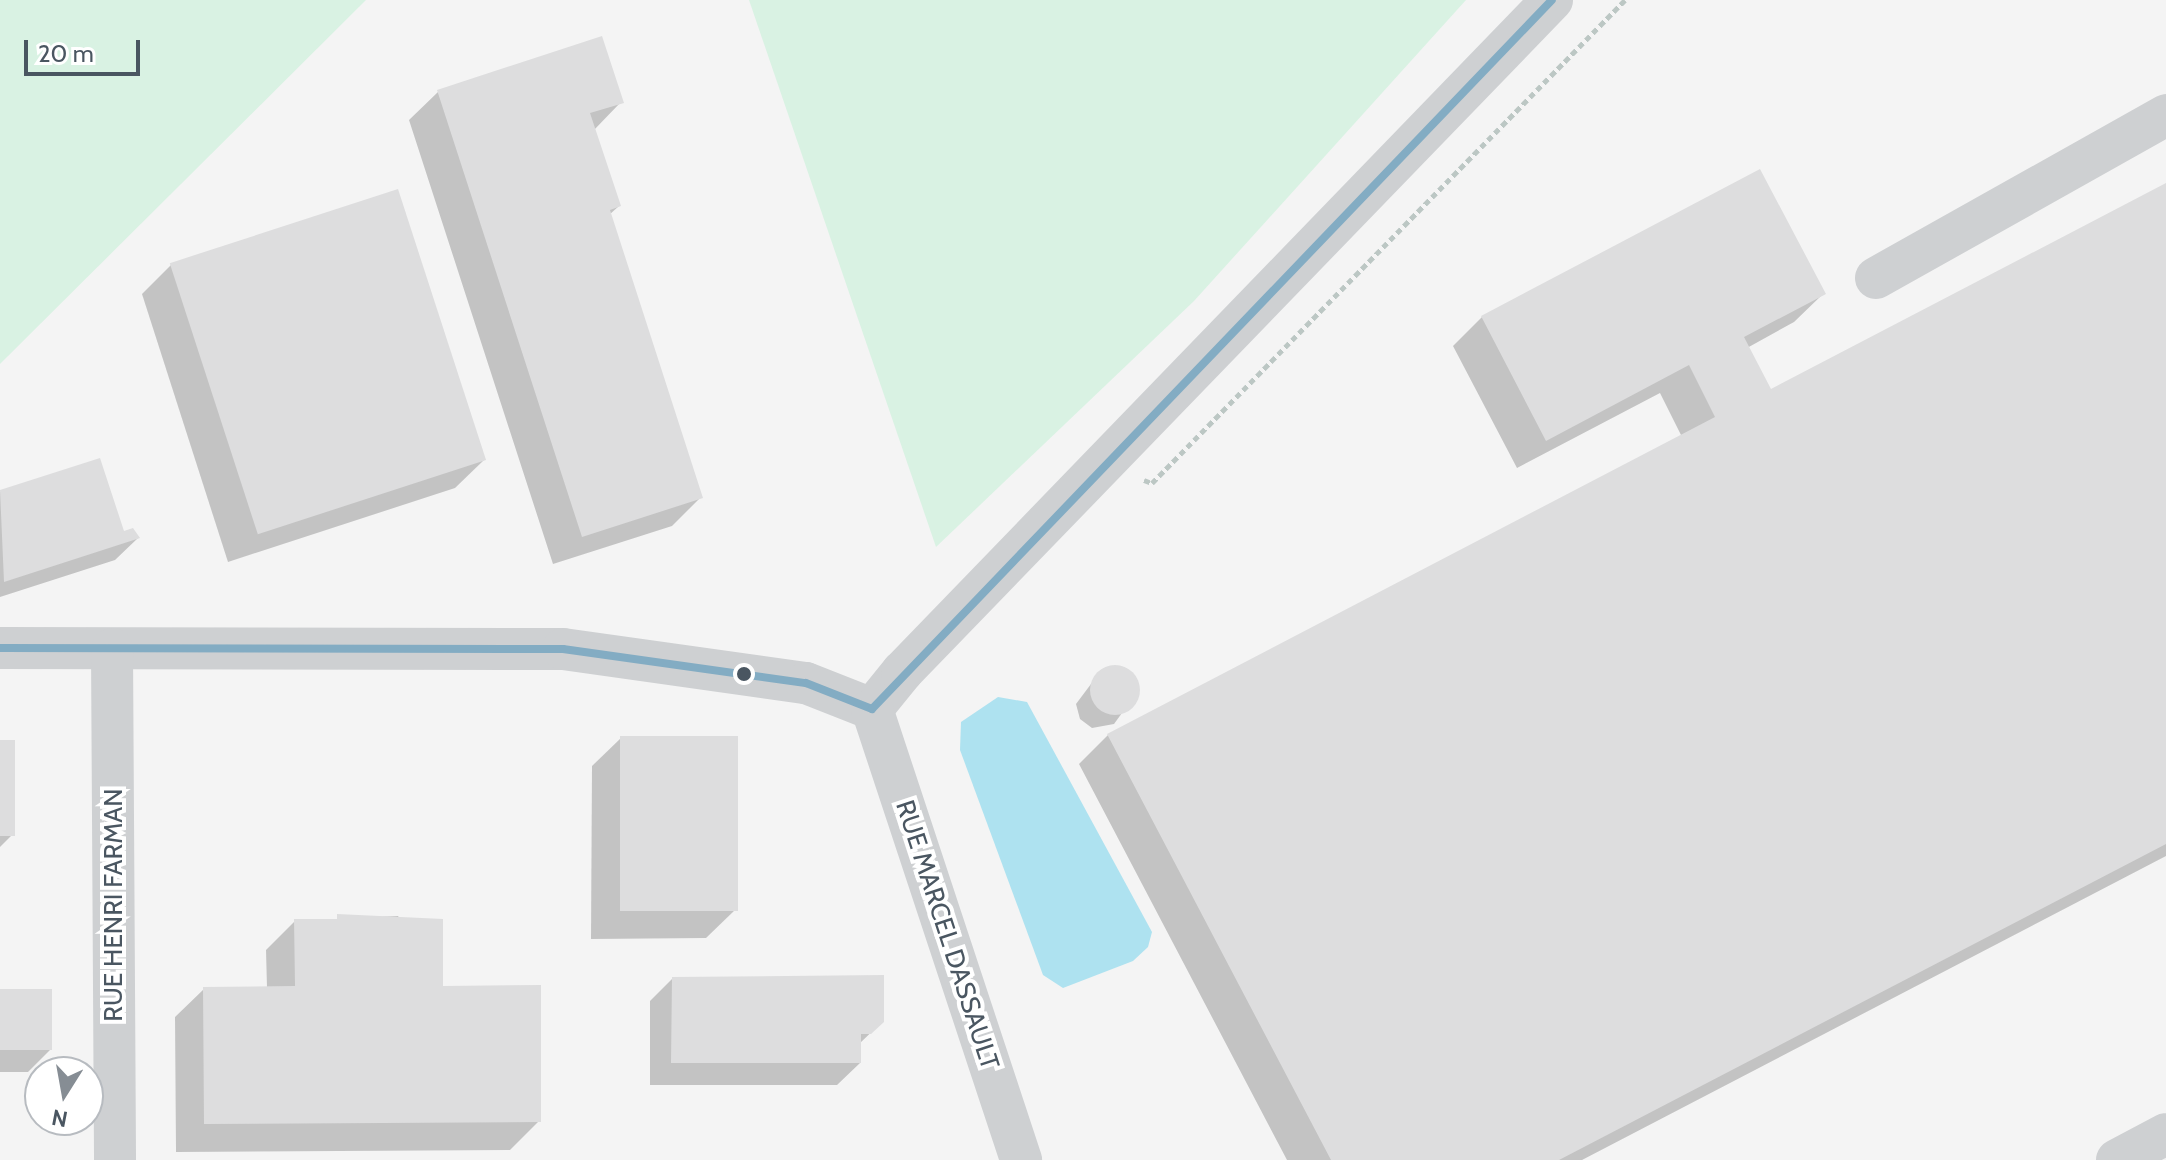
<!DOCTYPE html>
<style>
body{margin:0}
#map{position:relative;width:2166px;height:1160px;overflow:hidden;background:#f4f4f4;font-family:Cabin,sans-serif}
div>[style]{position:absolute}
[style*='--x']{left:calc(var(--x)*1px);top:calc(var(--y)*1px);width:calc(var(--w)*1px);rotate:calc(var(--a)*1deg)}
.green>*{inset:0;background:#d9f2e3}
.water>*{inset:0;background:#aee2f0}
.shadow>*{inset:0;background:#0003}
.building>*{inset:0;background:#ddddde;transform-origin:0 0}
.round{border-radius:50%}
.path>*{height:5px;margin-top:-2.5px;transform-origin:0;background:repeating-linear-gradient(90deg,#bcc7c4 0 6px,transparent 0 10px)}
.minor>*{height:42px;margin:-21px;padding:0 21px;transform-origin:21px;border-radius:21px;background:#ced0d2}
.bus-1>*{height:8px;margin:-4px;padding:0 4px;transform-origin:4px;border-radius:4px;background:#83acc3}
.dots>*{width:22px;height:22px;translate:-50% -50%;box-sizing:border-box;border:4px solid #fff;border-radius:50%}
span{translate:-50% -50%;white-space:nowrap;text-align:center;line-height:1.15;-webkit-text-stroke:8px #fff;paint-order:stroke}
.street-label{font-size:26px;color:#4a5661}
.north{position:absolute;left:24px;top:1056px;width:80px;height:80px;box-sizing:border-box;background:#fff;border:2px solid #b7bbc0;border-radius:50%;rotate:191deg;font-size:22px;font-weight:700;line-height:32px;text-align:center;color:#4a5661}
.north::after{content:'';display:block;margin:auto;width:28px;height:36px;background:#868d94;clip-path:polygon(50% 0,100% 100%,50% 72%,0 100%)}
.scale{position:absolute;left:24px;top:40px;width:116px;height:36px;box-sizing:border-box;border:4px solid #4a5661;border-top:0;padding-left:10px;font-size:24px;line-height:28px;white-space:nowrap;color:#4a5661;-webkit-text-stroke:6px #fff;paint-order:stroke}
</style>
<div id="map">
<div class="green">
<i style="clip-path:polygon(0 0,366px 0,0 364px)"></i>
<i style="clip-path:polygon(749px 0,1466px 0,1194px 301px,936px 547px)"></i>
</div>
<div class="water">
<i style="clip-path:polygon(998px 697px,1027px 702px,1152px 932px,1148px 947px,1133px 961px,1063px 988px,1043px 975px,960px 750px,961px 722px)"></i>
</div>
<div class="shadow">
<i style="clip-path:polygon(438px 92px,621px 102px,594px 130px,619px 206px,609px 215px,701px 497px,672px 526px,553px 564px,409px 120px)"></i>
<i style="clip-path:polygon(2166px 185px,2166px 856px,1582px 1160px,1287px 1160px,1079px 764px,1108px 735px,1682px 437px,1660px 393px,1517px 468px,1453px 346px,1482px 317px,1823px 294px,1794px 322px,1747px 348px,1770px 391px)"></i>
<i style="clip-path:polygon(171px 265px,484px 460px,455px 488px,228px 562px,142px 294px)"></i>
<i style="clip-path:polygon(99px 460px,123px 534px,138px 538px,115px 560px,0 597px,0 492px)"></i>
<i style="clip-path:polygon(1119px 667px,1134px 677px,1138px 691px,1114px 724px,1092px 728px,1080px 719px,1076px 704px,1100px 672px)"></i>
<i style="clip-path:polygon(621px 738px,735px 910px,706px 938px,591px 939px,592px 766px)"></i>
<i style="clip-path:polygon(0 742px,12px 835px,0 847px)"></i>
<i style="clip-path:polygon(398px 916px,441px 988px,539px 1121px,510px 1150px,176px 1152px,175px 1017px,204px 989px,267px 988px,266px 950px,295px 921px)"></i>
<i style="clip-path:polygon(672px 979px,882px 1022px,859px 1044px,860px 1063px,837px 1085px,650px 1085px,650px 1001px)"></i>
<i style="clip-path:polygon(0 991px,50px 1050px,28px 1072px,0 1072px)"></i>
</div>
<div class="building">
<i style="clip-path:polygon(602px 36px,624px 103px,590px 113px,621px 206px,610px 210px,703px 498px,582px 537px,437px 90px)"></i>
<i style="clip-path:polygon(1760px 169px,1826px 294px,1744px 337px,1771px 389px,2166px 183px,2166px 844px,1559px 1160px,1331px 1160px,1107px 734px,1715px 417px,1689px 365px,1546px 441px,1481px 316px)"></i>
<i style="left:398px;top:189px;width:285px;height:240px;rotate:72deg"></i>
<i style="clip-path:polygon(100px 458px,124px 531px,133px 528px,140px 538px,4px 582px,0 490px)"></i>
<i class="round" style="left:1090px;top:665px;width:50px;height:50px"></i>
<i style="left:620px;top:736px;width:118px;height:175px"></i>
<i style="left:0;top:740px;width:15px;height:96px"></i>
<i style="clip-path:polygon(337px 914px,443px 919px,443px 986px,541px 985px,541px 1122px,204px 1124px,203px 987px,295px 986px,294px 919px,337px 919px)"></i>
<i style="clip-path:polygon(884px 975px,884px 1022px,871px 1034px,861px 1034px,861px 1063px,671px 1063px,672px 977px)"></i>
<i style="left:0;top:989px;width:52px;height:61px"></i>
</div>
<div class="path">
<i style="--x:1144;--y:480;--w:9;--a:21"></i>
<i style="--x:1152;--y:483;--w:676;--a:-45.6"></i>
</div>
<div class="minor">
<i style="--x:1876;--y:278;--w:333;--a:-29.3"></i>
<i style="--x:0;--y:648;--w:563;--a:0.1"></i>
<i style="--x:563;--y:649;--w:245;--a:8"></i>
<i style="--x:806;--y:683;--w:71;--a:21.5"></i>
<i style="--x:112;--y:649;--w:511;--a:89.66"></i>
<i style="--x:872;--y:709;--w:48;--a:-51"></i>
<i style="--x:902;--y:672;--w:935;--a:-45.95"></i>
<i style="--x:872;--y:709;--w:475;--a:71.7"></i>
<i style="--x:2117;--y:1160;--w:55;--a:-28"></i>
</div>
<div class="bus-1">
<i style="--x:0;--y:648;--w:563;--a:0.1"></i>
<i style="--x:563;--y:649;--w:245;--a:8"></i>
<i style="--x:806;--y:683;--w:71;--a:21.5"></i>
<i style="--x:872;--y:709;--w:982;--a:-46.2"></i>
</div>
<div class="dots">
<i style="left:744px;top:674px;background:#4a5661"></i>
</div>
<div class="street-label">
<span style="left:114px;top:905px;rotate:-90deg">RUE HENRI FARMAN</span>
<span style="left:947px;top:935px;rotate:72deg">RUE MARCEL DASSAULT</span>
</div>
<div class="north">N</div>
<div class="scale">20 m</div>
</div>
